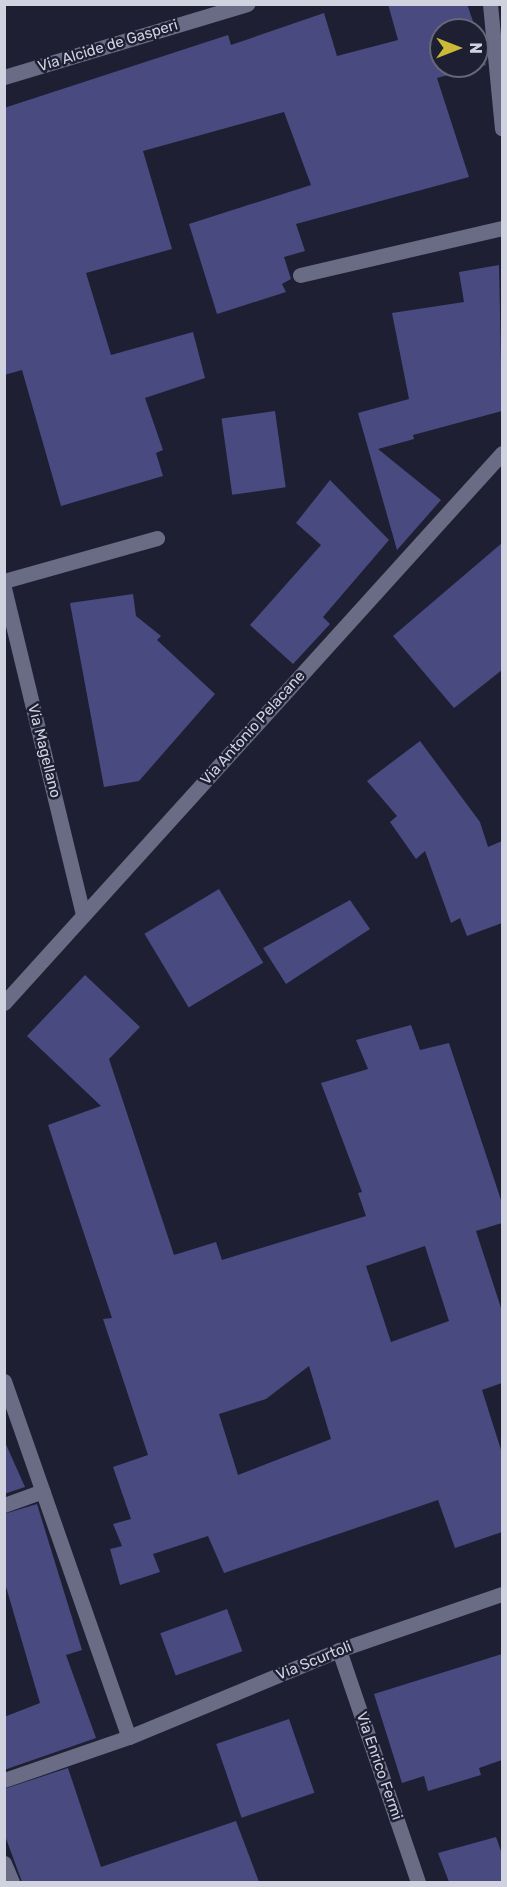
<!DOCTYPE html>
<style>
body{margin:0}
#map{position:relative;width:507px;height:1887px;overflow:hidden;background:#1e1f33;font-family:Rubik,sans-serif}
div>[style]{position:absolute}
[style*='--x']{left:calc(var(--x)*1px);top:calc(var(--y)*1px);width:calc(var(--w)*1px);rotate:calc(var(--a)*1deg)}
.building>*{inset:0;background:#484a80;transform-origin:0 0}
.street>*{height:15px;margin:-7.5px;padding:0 7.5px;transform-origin:7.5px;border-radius:7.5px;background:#696c84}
.secondary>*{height:15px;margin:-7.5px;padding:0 7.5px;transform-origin:7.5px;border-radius:7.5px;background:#696c84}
span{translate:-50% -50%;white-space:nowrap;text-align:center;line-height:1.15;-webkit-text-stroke:5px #1e1f33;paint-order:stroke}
.street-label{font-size:15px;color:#d1d2e0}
.frame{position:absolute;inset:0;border:6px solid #d1d2e0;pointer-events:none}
.north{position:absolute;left:429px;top:18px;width:60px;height:60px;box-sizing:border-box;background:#1e1f33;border:2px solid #666778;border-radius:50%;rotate:90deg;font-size:16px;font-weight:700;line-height:24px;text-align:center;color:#d1d2e0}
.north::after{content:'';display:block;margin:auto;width:21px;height:27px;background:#ccb938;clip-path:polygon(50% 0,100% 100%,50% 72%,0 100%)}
</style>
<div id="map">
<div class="building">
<i style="clip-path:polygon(388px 4px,467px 4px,476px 30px,441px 30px,441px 66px,477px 66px,477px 35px,486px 65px,437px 78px,469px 177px,296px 224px,305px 251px,284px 257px,291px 279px,282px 284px,286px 292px,217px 314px,189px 224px,311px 185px,284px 112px,143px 151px,172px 249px,86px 273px,111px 355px,193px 332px,205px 378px,145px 398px,163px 450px,156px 453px,163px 476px,61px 506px,22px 370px,4px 375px,4px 108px,228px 35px,231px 45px,324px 13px,337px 56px,398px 40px)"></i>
<i style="clip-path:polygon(499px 265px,502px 411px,413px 435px,414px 439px,378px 449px,441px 500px,397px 550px,358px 413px,409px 399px,392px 313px,464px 302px,459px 272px)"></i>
<i style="left:275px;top:411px;width:77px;height:54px;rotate:82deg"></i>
<i style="clip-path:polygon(330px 480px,389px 540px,323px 617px,330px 624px,293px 664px,250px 625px,321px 545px,296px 523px)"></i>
<i style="clip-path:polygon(502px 543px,502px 670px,454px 708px,393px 636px)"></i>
<i style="clip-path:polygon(133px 594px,136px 616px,161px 636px,157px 640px,215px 694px,139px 781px,104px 787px,70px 603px)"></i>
<i style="clip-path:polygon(420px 741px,480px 822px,488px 847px,502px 841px,502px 923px,467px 936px,460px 918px,451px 923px,425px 851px,416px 859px,390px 822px,397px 816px,367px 781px)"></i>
<i style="left:219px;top:889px;width:86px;height:87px;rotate:59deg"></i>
<i style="clip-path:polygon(350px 900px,370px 929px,286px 984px,263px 948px)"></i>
<i style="clip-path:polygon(evenodd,85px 975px,140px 1027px,109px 1059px,174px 1255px,216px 1242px,222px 1260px,366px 1216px,358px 1193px,362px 1192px,321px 1083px,368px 1069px,356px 1040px,411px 1025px,420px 1050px,449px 1043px,502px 1203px,502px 1223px,476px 1231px,502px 1311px,502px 1383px,482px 1390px,502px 1453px,502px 1532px,455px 1548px,438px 1500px,224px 1573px,208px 1536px,153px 1554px,160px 1572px,120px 1585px,110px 1549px,122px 1546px,113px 1524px,131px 1519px,113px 1467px,148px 1455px,103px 1319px,112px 1318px,48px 1125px,101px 1106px,27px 1036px,85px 975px,425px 1246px,449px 1321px,391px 1342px,366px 1266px,425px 1246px,85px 975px,309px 1366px,331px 1439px,238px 1475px,219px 1414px,266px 1399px,309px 1366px)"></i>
<i style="clip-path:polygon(4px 1440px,25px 1487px,4px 1494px)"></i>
<i style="clip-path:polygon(37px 1504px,82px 1650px,66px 1655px,96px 1738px,4px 1770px,4px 1717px,40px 1703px,4px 1580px,4px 1514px)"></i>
<i style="left:227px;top:1609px;width:45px;height:71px;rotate:70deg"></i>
<i style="clip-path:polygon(502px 1654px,502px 1760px,479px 1768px,481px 1775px,428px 1791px,424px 1776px,402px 1783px,374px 1694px)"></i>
<i style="left:289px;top:1719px;width:78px;height:77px;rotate:71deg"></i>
<i style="clip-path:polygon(68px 1768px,101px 1867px,236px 1821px,259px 1882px,22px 1882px,4px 1833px,4px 1789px)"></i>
<i style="clip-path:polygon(496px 1837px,502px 1854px,502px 1882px,449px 1882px,438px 1853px)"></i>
</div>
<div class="street">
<i style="--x:490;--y:4;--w:125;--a:84.5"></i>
<i style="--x:4;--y:77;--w:254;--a:-16.7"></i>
<i style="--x:300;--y:275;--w:207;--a:-13.1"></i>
<i style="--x:4;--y:581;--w:159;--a:-15.7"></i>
<i style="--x:4;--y:588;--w:336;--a:76.4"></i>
<i style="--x:4;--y:1381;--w:377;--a:70.7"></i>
<i style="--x:4;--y:1505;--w:41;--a:-19.7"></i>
<i style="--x:339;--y:1650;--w:245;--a:71.2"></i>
<i style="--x:4;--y:1780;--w:132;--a:-19"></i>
<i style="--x:129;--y:1737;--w:227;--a:-22.5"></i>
<i style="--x:339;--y:1650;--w:172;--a:-19"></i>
<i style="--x:4;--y:1863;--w:21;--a:67"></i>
</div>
<div class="secondary">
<i style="--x:4;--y:1003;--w:742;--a:-47.84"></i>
</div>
<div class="street-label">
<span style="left:108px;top:46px;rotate:-17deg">Via Alcide de Gasperi</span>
<span style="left:253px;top:728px;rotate:-48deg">Via Antonio Pelacane</span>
<span style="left:44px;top:751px;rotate:76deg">Via Magellano</span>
<span style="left:314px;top:1661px;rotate:-22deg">Via Scurtoli</span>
<span style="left:379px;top:1766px;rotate:71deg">Via Enrico Fermi</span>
</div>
<div class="frame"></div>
<div class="north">N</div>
</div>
